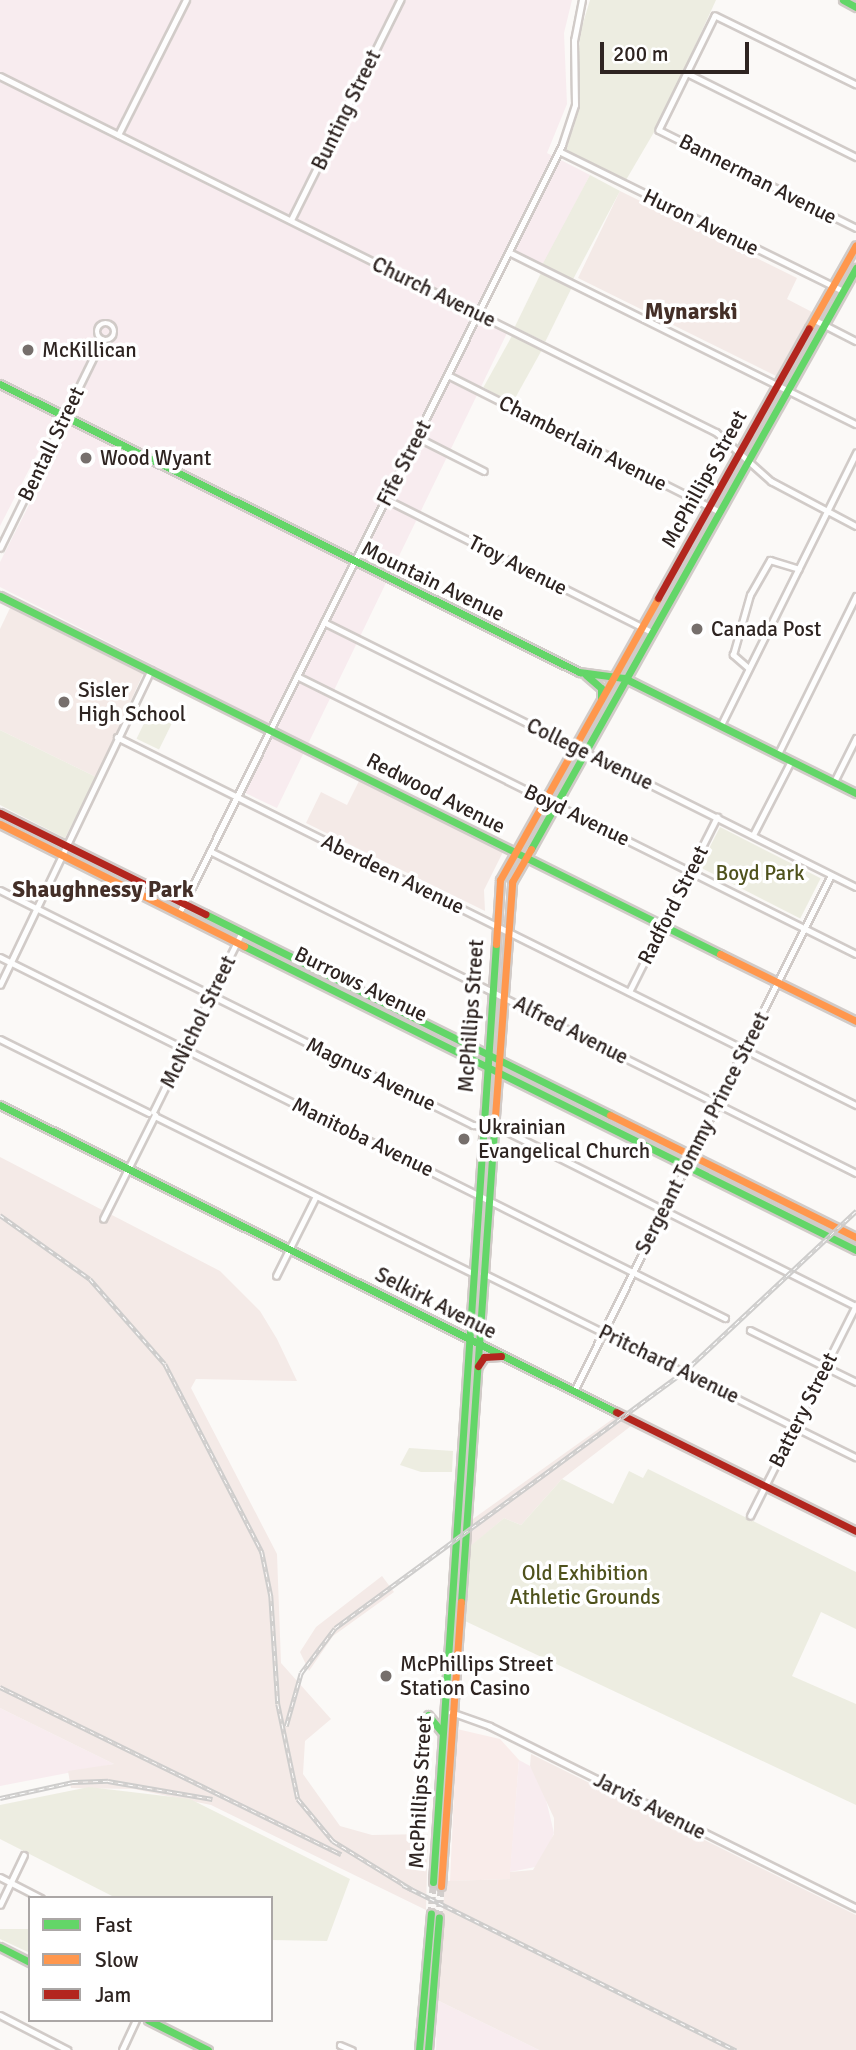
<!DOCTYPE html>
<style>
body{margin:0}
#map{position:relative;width:856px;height:2050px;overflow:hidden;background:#fbf9f7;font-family:Signika,sans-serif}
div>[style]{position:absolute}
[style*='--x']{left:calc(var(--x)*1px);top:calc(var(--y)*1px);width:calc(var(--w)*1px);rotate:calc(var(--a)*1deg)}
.commercial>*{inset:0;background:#f9ecea}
.industrial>*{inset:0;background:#f8ecef}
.built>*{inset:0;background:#f4eae7}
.green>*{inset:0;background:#edede1;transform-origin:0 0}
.primary-tunnel>*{height:7px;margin-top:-3.5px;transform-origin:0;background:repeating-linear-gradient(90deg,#d2cecc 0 7px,transparent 0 10.5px)}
.roads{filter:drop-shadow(2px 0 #d1cbc8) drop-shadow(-2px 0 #d1cbc8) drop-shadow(0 2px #d1cbc8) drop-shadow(0 -2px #d1cbc8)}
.street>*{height:4.5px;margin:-2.25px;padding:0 2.25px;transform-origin:2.25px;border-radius:2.25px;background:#fefefe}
.street>.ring{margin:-2.25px;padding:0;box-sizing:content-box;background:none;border:4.5px solid #fefefe;border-radius:50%}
.fast>*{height:7px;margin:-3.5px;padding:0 3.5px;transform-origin:3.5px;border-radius:3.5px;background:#63d668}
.slow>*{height:7px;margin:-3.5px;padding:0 3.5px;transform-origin:3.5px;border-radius:3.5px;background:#ff974d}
.jam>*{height:7px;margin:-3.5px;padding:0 3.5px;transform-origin:3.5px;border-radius:3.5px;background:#b3261e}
.rail>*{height:4.5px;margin-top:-2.25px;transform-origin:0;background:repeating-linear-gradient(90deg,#fff 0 5px,#cecdcc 0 10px);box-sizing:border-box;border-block:2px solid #cecdcc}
.dots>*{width:19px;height:19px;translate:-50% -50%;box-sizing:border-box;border:4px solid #fff;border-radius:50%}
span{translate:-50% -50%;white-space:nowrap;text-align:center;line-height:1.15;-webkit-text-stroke:7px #fff;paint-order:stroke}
.street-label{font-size:21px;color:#2e2421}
.poi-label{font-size:21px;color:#2e2421}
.left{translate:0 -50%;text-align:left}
.park-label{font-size:21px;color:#4f521c}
.neighbourhood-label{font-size:23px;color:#442f28;font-weight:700}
.legend{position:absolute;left:28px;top:1896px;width:245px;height:126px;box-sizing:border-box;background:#fff;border:2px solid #aba7a6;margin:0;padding:9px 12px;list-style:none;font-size:21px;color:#2e2421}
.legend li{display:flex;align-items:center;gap:14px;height:35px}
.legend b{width:35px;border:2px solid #aba7a6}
.scale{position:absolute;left:600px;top:42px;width:149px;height:32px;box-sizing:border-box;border:4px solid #2e2421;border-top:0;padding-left:9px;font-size:21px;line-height:24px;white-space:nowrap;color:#2e2421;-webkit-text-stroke:5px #fff;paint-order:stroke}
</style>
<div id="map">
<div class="commercial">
<i style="clip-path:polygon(457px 1729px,500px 1739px,519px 1760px,510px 1879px,450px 1881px)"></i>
</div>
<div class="industrial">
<i style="clip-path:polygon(0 0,572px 0,564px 33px,567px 104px,547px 153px,590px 175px,544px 267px,506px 250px,475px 313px,508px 331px,277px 808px,241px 791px,272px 728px,263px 721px,0 587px,0 562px,66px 432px,52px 425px,0 526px)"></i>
<i style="clip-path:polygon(0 1708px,114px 1764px,0 1786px)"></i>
<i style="clip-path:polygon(519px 1760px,530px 1766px,543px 1787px,554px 1833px,540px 1866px,510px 1872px)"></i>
<i style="clip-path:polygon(437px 2000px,539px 2050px,436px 2050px)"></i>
</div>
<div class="built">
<i style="clip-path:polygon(620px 191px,797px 278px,787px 299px,812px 312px,776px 376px,578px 278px)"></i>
<i style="clip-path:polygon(10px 608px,143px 674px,96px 777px,0 730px,0 629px)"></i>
<i style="clip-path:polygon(359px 781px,503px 852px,484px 890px,485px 911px,306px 823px,321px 792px,347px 805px)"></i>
<i style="clip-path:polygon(0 1157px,220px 1271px,260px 1311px,277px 1339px,297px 1381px,196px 1379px,191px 1388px,277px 1554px,281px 1663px,331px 1719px,305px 1741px,303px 1774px,340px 1826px,372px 1835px,428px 1834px,426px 1910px,211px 1805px,134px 1789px,71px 1788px,68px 1771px,114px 1764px,0 1708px)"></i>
<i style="clip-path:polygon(614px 1418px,631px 1426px,562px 1479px,521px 1525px,504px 1518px,469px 1548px,470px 1521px)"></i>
<i style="clip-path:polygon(382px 1576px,394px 1592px,333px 1636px,309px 1671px,300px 1652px,316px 1627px)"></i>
<i style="clip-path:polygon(531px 1754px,856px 1915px,856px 2050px,539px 2050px,437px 2000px,445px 1881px,510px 1879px,510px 1872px,533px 1870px,554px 1834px,554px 1818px,530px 1766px)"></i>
</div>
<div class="green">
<i style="clip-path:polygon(590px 0,716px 0,660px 122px,626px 180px,562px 149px,574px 127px,580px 33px)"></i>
<i style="left:590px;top:175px;width:34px;height:102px;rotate:28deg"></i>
<i style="left:541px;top:273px;width:34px;height:60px;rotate:26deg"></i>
<i style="left:513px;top:334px;width:33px;height:61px;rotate:29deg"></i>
<i style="left:151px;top:709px;width:25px;height:33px;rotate:26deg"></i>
<i style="clip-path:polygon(0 730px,96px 777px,65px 838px,0 805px)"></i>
<i style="left:720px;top:827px;width:113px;height:45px;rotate:27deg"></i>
<i style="clip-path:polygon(247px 939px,479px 1054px,481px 1057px,245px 943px)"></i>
<i style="clip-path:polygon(504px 1066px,682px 1154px,686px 1159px,504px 1071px)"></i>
<i style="clip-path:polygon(695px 1160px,817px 1222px,819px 1226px,693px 1165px)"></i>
<i style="clip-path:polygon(409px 1448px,453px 1451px,452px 1472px,421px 1472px,400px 1465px)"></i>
<i style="clip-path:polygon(648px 1469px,856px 1572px,856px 1629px,821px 1612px,792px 1676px,856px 1704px,856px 1805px,465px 1621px,468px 1548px,504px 1518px,521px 1525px,562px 1479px,613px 1504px,629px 1471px,643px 1478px)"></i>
<i style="clip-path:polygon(89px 1787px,190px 1799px,350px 1879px,327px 1941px,271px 1940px,271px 1898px,116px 1898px,0 1839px,0 1805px)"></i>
<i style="clip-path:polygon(0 1929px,30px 1929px,30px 1953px,0 1939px)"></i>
</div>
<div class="primary-tunnel">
<i style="--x:431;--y:1914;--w:32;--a:-86"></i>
<i style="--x:439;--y:1917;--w:31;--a:-86"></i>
</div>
<div class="roads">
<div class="street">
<i style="--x:687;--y:73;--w:189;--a:26.4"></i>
<i style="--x:0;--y:76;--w:800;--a:26.44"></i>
<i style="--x:716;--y:432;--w:74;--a:41.7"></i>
<i style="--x:771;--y:481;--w:96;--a:27.9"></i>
<i style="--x:856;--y:85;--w:157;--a:-153.9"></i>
<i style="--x:715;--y:16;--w:127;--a:116.2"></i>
<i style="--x:659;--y:130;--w:220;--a:26.4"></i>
<i style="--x:118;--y:135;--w:151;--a:-63.3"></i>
<i style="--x:559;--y:151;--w:317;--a:26.2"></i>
<i style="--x:291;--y:220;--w:246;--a:-63.6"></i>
<i style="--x:509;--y:252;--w:387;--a:26.4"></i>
<i style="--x:815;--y:320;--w:46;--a:27.1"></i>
<i class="ring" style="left:97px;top:323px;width:13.5px;height:13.5px"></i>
<i style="--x:448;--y:375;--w:302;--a:26.7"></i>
<i style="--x:417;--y:437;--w:75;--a:26.9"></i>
<i style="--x:386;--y:499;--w:295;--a:26.6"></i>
<i style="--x:0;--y:548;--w:232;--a:-63.9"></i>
<i style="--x:324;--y:622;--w:594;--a:26.48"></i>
<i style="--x:748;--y:668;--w:20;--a:-139"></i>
<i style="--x:733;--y:655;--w:62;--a:-74.2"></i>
<i style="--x:750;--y:595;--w:40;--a:-60.3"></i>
<i style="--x:770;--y:560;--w:30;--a:17"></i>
<i style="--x:297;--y:676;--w:624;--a:26.44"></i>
<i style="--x:721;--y:725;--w:304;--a:-63.6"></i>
<i style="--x:117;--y:737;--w:826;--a:26.47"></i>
<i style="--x:778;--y:754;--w:176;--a:-63.7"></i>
<i style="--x:834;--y:782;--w:49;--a:-63.4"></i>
<i style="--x:753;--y:835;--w:83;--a:-62.8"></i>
<i style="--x:210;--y:851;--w:722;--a:26.49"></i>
<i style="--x:0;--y:890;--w:528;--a:26.42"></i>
<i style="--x:473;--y:1125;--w:25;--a:5"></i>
<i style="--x:498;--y:1127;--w:400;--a:26.6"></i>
<i style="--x:179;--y:913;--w:858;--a:-63.49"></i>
<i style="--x:562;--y:145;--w:42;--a:-72"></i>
<i style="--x:575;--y:105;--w:64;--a:-90.9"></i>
<i style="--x:574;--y:41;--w:42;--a:-79"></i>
<i style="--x:0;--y:957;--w:810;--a:26.47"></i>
<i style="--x:0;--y:985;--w:349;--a:-64.4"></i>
<i style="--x:629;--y:992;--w:196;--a:-63.3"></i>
<i style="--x:0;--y:1039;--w:166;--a:26.4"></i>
<i style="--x:153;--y:1112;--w:201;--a:-63.7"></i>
<i style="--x:155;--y:1116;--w:352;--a:26.3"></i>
<i style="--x:103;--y:1219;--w:116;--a:-63.4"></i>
<i style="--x:483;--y:1273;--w:416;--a:26.3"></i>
<i style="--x:276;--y:1276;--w:89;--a:-63.4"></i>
<i style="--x:750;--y:1330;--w:118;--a:26.1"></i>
<i style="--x:574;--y:1391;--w:576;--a:-63.52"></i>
<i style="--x:750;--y:1516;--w:236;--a:-63.3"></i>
<i style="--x:451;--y:1712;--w:41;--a:19.7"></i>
<i style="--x:490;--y:1726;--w:409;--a:26.4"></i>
<i style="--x:0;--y:1877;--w:46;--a:27.1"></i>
<i style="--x:0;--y:1905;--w:55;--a:-64.4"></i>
<i style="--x:0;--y:2015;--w:76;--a:27.2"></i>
<i style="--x:340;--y:2045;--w:13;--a:23"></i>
<i style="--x:122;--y:2050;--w:33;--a:-65"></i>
</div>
<div class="fast">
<i style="--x:843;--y:0;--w:15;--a:28"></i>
<i style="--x:0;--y:384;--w:647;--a:26.45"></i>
<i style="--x:579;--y:672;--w:45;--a:7.6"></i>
<i style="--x:624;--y:678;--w:259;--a:26.4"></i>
<i style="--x:0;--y:596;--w:804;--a:26.44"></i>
<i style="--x:586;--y:675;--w:20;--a:41"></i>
<i style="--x:601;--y:688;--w:11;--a:90"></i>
<i style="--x:531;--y:849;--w:666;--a:-60.78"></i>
<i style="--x:205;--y:914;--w:452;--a:26.4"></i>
<i style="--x:244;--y:946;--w:683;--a:26.42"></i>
<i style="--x:0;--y:1105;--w:688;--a:26.49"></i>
<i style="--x:461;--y:1602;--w:473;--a:-86"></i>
<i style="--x:428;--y:1715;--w:21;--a:51"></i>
<i style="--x:433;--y:1882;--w:940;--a:-86.16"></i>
<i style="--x:0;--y:1947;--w:34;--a:27"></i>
<i style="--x:148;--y:2020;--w:67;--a:26.6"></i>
<i style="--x:419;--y:2050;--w:137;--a:-85"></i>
<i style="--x:428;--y:2050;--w:133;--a:-85.3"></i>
</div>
<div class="slow">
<i style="--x:809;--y:328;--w:95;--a:-60.5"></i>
<i style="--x:0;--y:824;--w:273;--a:26.6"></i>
<i style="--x:496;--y:944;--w:64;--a:-86.4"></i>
<i style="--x:500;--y:880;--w:323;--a:-60.7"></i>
<i style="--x:720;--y:954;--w:152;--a:26.2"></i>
<i style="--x:610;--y:1115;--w:275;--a:26.4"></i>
<i style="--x:494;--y:1130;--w:249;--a:-85.8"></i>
<i style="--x:512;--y:882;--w:38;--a:-60"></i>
<i style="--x:441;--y:1886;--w:285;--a:-86"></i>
</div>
<div class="jam">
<i style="--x:658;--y:598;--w:309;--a:-60.8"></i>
<i style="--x:0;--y:813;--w:229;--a:26.2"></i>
<i style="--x:478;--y:1366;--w:11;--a:-56"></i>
<i style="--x:484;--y:1357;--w:17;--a:-3"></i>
<i style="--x:616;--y:1412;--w:268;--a:26.4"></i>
</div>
</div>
<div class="rail">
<i style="--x:0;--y:1215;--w:110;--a:35.4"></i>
<i style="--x:90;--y:1279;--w:113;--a:48.6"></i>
<i style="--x:165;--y:1364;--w:212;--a:62.7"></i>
<i style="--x:262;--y:1552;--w:45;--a:78.4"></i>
<i style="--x:271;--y:1596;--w:108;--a:86.3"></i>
<i style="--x:278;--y:1704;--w:97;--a:78.1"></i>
<i style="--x:298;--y:1799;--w:55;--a:50.2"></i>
<i style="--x:333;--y:1841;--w:92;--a:31.6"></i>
<i style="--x:0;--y:1687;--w:380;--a:26.1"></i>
<i style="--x:286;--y:1726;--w:55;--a:-74.2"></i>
<i style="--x:301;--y:1673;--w:56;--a:-52.9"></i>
<i style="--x:335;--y:1628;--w:433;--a:-36.3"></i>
<i style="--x:684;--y:1372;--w:236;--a:-43.1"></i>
<i style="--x:0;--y:1798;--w:75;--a:-12.4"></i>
<i style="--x:73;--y:1782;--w:35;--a:-2"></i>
<i style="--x:108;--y:1781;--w:106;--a:9.8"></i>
<i style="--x:403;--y:1885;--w:372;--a:26.4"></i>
</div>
<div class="dots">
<i style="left:28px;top:350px;background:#766f6c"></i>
<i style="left:86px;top:458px;background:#766f6c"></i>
<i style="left:697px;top:629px;background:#766f6c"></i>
<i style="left:64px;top:702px;background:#766f6c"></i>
<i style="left:464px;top:1139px;background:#766f6c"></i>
<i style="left:386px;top:1676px;background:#766f6c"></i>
</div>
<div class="street-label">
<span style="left:346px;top:110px;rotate:-64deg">Bunting Street</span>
<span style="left:758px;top:179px;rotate:27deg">Bannerman Avenue</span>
<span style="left:701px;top:222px;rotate:26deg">Huron Avenue</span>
<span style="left:434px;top:292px;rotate:26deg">Church Avenue</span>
<span style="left:583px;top:443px;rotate:27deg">Chamberlain Avenue</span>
<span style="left:51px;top:444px;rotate:-64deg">Bentall Street</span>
<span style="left:404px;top:463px;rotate:-63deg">Fife Street</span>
<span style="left:704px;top:479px;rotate:-61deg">McPhillips Street</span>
<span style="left:518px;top:565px;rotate:27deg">Troy Avenue</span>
<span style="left:433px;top:581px;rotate:26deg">Mountain Avenue</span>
<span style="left:590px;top:754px;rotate:26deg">College Avenue</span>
<span style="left:436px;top:793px;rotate:27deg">Redwood Avenue</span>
<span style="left:577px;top:815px;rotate:26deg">Boyd Avenue</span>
<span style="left:393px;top:874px;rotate:26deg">Aberdeen Avenue</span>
<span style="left:673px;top:905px;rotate:-63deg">Radford Street</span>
<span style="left:361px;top:984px;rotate:26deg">Burrows Avenue</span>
<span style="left:471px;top:1016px;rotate:-86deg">McPhillips Street</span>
<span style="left:198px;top:1022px;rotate:-64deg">McNichol Street</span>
<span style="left:571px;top:1030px;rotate:27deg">Alfred Avenue</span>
<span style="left:371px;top:1074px;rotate:26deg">Magnus Avenue</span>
<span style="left:702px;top:1133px;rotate:-63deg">Sergeant Tommy Prince Street</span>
<span style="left:363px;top:1137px;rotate:26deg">Manitoba Avenue</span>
<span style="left:436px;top:1303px;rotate:27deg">Selkirk Avenue</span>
<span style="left:669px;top:1364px;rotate:26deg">Pritchard Avenue</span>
<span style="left:803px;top:1410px;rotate:-63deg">Battery Street</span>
<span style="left:420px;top:1792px;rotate:-87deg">McPhillips Street</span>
<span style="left:650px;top:1806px;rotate:27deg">Jarvis Avenue</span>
</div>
<div class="poi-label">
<span class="left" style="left:42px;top:350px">McKillican</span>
<span class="left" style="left:100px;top:458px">Wood Wyant</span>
<span class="left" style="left:711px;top:629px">Canada Post</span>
<span class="left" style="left:78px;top:702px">Sisler<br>High School</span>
<span class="left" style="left:478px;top:1139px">Ukrainian<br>Evangelical Church</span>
<span class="left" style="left:400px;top:1676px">McPhillips Street<br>Station Casino</span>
</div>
<div class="park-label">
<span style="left:760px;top:873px">Boyd Park</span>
<span style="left:585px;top:1585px">Old Exhibition<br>Athletic Grounds</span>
</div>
<div class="neighbourhood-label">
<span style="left:691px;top:312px">Mynarski</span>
<span style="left:103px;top:890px">Shaughnessy Park</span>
</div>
<ul class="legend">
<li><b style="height:9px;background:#63d668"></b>Fast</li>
<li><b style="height:9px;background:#ff974d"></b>Slow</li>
<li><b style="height:9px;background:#b3261e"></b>Jam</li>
</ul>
<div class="scale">200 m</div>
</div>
